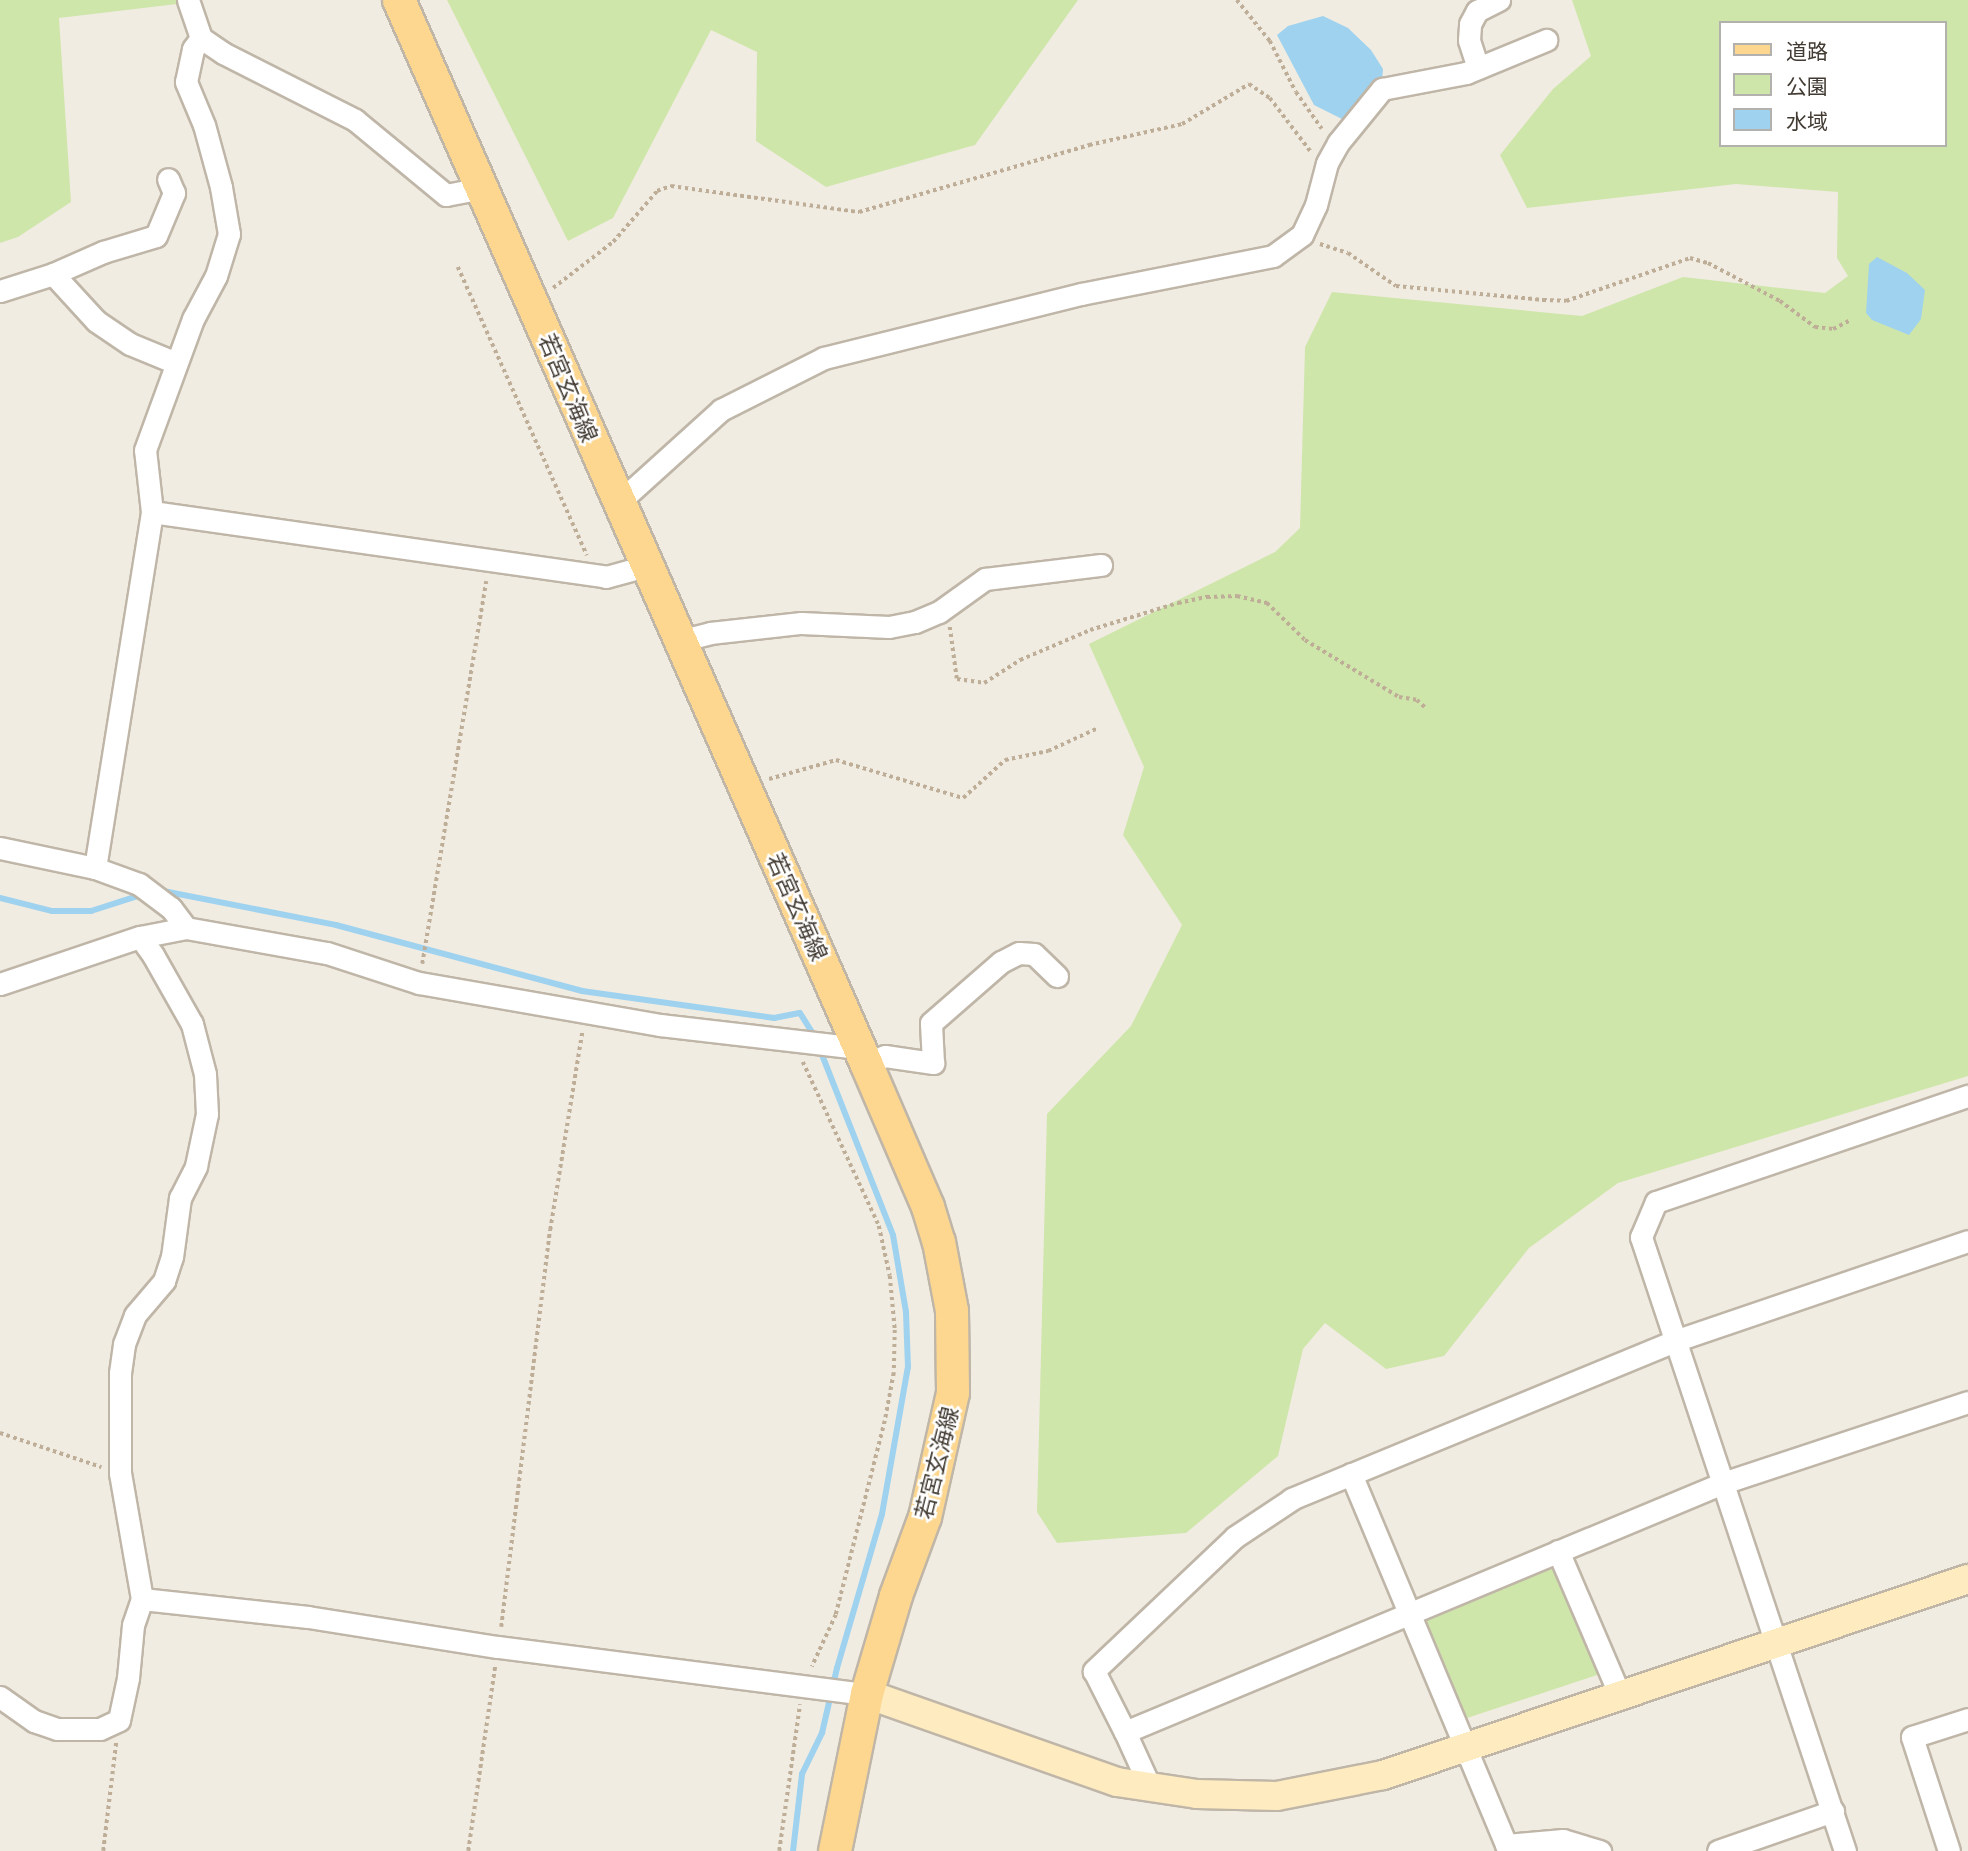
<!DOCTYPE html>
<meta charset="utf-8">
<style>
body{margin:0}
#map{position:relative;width:1968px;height:1851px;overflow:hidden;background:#f1ece2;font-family:Helvetica,"Noto Sans JP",sans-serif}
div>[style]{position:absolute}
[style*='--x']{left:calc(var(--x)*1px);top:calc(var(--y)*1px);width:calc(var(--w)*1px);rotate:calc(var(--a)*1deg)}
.green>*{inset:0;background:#cfe6aa}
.water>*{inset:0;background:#9ed2ef}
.stream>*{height:6px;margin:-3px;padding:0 3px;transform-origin:3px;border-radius:3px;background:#9ed2ef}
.path>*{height:3.5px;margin-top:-1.75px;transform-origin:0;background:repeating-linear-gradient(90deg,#bead97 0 3.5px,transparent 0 7px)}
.roads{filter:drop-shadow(2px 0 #bfb6a8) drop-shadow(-2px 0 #bfb6a8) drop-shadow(0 2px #bfb6a8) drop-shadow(0 -2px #bfb6a8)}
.street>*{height:21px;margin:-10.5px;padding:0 10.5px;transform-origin:10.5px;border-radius:10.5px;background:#fff}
.secondary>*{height:28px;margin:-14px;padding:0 14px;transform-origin:14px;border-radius:14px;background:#feebbf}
.primary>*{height:32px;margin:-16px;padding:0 16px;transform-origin:16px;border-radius:16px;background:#fdd78f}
span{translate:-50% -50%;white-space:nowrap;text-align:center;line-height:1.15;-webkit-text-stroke:5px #fff;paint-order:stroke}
.street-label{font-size:23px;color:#423b33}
.legend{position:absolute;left:1719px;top:21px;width:228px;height:126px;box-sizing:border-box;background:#fff;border:2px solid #b3b1ad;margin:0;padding:9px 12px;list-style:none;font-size:21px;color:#423b33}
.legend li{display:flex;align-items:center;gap:14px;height:35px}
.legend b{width:35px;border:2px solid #b3b1ad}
</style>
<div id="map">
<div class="green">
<i style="clip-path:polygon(0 0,180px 0,177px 4px,59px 18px,71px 202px,18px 237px,0 243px)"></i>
<i style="clip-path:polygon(447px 0,1078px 0,975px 145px,826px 187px,756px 141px,757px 52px,711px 30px,613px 218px,568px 241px)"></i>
<i style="clip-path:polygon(evenodd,1572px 0,1968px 0,1968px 1076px,1618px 1183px,1529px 1248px,1444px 1356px,1386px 1369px,1325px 1323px,1303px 1349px,1278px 1456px,1186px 1533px,1057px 1543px,1037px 1512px,1047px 1114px,1131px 1026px,1182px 925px,1123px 835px,1144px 767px,1089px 644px,1275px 552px,1300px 528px,1305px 347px,1332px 292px,1582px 316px,1683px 277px,1825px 293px,1848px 276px,1837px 258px,1838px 192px,1736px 184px,1527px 208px,1500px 155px,1553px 89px,1591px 56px,1572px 0,1721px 23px,1945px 23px,1945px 145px,1721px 145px,1721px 23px)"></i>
<i style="clip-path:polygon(1551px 1564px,1560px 1569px,1603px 1673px,1464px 1719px,1424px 1622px,1429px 1614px)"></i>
</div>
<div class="water">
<i style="clip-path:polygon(1323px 16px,1348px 28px,1371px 50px,1383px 69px,1382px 81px,1342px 119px,1314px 105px,1277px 35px,1288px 26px)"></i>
<i style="clip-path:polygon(1877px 257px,1907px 273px,1925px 290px,1921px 319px,1909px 335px,1872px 320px,1866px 313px,1869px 264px)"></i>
</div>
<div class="stream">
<i style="--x:158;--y:890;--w:181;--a:11.1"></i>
<i style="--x:336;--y:925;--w:255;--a:15"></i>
<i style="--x:582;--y:991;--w:194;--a:8"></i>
<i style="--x:774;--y:1018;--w:26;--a:-11"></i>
<i style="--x:800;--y:1013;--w:28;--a:58"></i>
<i style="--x:0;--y:898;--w:54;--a:14"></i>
<i style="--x:52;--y:911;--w:39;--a:0"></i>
<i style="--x:91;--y:911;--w:56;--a:-17.8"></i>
<i style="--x:793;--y:1851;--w:78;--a:-83.3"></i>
<i style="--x:802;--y:1774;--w:46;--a:-64"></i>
<i style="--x:822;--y:1733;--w:67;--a:-77"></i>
<i style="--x:837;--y:1668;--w:160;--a:-73.7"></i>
<i style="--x:882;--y:1514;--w:149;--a:-80"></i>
<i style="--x:908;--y:1367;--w:55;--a:-92.1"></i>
<i style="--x:906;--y:1312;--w:78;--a:-99.6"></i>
<i style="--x:893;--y:1235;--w:202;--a:-111.5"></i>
</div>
<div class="path">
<i style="--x:1237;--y:0;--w:53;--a:51.2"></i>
<i style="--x:1270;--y:41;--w:57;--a:63"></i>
<i style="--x:1296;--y:92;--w:45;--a:54.9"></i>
<i style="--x:1320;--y:244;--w:29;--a:18"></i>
<i style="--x:1348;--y:253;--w:58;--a:34.5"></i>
<i style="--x:1396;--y:286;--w:148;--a:5.4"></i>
<i style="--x:1543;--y:300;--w:23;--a:2"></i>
<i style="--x:1566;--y:301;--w:131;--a:-19.1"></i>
<i style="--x:1690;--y:258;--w:19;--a:16"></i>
<i style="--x:1708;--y:263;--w:81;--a:27.8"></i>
<i style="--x:1780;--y:301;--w:44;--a:36.6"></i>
<i style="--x:1815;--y:327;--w:18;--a:6"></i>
<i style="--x:1833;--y:329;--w:20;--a:-27"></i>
<i style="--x:458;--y:267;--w:316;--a:65.9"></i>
<i style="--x:553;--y:288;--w:76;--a:-37.5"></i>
<i style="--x:613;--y:242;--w:67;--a:-49.2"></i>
<i style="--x:657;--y:191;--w:15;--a:-20"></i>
<i style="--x:671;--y:186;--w:190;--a:7.9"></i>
<i style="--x:859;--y:212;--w:240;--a:-16.2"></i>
<i style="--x:1089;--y:145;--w:95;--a:-12.7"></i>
<i style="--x:1182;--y:124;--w:78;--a:-30.8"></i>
<i style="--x:1249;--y:84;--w:25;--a:34"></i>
<i style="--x:1270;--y:98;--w:68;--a:52.8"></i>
<i style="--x:950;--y:627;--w:52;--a:82.3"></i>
<i style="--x:957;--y:679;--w:27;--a:8"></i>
<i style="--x:984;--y:683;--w:43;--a:-32.6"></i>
<i style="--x:1020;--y:660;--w:76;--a:-23.2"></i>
<i style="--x:1090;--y:630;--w:92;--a:-17.1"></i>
<i style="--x:1178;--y:603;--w:30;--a:-12"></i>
<i style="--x:1207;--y:597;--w:30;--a:-2"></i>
<i style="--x:1237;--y:596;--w:31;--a:13"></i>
<i style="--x:1267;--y:603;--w:53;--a:44.2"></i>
<i style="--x:1305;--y:640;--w:110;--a:31.2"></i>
<i style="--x:1399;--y:697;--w:18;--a:9"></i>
<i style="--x:1417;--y:700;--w:12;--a:42"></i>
<i style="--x:769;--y:779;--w:70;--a:-15.8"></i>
<i style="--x:836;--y:760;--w:133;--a:16.7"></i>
<i style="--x:963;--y:798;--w:57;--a:-42.1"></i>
<i style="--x:1005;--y:760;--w:44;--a:-11.8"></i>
<i style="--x:1048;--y:751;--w:55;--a:-24.7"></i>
<i style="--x:422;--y:964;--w:388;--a:-80.5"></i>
<i style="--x:803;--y:1062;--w:181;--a:65.1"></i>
<i style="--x:879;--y:1226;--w:51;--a:77.6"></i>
<i style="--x:890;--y:1276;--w:54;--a:84.7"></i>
<i style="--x:895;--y:1330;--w:43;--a:91.3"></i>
<i style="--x:894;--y:1373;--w:49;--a:100.6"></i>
<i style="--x:885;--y:1421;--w:200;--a:104.2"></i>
<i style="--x:836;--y:1615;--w:57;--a:114.8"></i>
<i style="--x:0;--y:1433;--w:107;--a:18.6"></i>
<i style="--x:501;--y:1627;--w:400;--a:-83"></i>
<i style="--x:550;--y:1230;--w:201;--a:-80.8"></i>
<i style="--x:103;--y:1851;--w:110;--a:-83.2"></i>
<i style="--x:468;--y:1851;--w:187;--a:-81.7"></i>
<i style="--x:779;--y:1851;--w:148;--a:-81.9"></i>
</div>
<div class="roads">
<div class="street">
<i style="--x:188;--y:0;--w:40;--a:71.1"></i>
<i style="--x:201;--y:38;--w:27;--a:34"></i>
<i style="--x:223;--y:53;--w:148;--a:26.9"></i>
<i style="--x:355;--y:120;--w:118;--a:39.5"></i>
<i style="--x:446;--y:195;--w:36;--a:-11"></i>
<i style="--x:1478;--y:68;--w:29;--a:-108"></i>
<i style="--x:1469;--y:40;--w:16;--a:-86"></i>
<i style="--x:1470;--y:24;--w:15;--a:-62"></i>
<i style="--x:1477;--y:11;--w:25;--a:-27"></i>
<i style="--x:53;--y:274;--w:55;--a:-23.7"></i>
<i style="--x:103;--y:252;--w:55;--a:-16.8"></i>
<i style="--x:156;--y:236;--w:47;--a:-67.3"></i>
<i style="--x:174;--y:193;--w:15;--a:-113"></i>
<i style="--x:0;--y:291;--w:56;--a:-17.8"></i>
<i style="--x:53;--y:274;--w:64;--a:47.5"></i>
<i style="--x:96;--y:321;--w:41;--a:34.1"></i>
<i style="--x:130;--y:344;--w:50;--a:22.4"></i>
<i style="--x:618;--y:503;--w:139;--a:-42.1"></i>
<i style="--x:721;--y:410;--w:115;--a:-26.8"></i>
<i style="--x:824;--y:358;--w:265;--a:-14"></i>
<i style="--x:1081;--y:294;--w:196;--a:-11.2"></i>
<i style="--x:1273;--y:256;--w:36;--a:-36"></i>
<i style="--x:1302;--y:235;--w:33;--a:-65"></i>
<i style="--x:1316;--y:205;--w:43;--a:-75.3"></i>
<i style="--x:1327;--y:163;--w:23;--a:-61"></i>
<i style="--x:1338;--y:143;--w:70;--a:-50.8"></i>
<i style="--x:1382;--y:89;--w:86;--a:-10.8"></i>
<i style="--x:1466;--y:73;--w:87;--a:-22.4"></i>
<i style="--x:152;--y:512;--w:459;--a:8.1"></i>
<i style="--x:606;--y:577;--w:41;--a:-15.4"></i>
<i style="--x:679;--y:641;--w:32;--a:-14"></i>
<i style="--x:710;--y:633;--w:92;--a:-6.3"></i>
<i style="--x:801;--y:623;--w:88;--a:2.6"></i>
<i style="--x:889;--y:627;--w:26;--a:-11"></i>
<i style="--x:915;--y:622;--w:26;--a:-23"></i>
<i style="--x:939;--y:612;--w:57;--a:-35.7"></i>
<i style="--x:985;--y:579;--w:117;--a:-6.9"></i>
<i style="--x:0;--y:848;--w:97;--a:11.9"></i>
<i style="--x:95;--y:868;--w:47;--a:20"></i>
<i style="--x:139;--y:884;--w:40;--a:37"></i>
<i style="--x:171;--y:908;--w:25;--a:53"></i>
<i style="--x:95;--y:868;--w:361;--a:-80.9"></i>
<i style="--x:152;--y:512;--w:62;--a:-96.4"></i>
<i style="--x:145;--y:450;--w:140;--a:-69.9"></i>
<i style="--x:193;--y:319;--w:49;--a:-61.9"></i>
<i style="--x:216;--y:276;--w:44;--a:-72.8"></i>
<i style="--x:229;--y:234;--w:48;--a:-99.7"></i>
<i style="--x:221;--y:187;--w:64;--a:-105.3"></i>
<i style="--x:204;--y:125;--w:47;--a:-112.7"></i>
<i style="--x:186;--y:82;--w:34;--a:-78"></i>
<i style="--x:193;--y:49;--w:14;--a:-54"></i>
<i style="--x:0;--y:984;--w:148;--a:-18.6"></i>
<i style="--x:140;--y:937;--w:47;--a:-11.1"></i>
<i style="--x:186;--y:928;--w:143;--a:10.1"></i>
<i style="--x:327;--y:953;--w:97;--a:18.1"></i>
<i style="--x:419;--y:983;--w:245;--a:9.9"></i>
<i style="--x:660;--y:1025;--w:200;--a:6.6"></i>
<i style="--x:866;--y:1063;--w:20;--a:-20"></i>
<i style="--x:885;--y:1056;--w:49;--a:8.3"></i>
<i style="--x:933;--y:1063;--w:40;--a:-92.9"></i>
<i style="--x:931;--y:1023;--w:93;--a:-41.1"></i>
<i style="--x:1001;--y:962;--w:20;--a:-27"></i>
<i style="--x:1019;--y:953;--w:15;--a:4"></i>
<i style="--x:1034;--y:954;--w:32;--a:44"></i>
<i style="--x:1968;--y:1241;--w:307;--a:161.2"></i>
<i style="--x:1677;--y:1340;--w:417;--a:157.6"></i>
<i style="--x:1292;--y:1499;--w:69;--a:146.3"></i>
<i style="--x:1235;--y:1537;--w:195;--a:136.5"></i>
<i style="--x:1094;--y:1671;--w:68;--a:63.1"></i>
<i style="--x:1125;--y:1732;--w:648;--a:-22.61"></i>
<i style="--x:1723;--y:1483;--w:258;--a:-18.3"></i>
<i style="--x:1351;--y:1474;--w:409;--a:67.3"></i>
<i style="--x:1558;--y:1551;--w:158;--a:66.8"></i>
<i style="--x:142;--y:1599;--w:167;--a:6.2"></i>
<i style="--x:308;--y:1617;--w:192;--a:9"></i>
<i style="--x:498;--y:1647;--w:372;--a:7.3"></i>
<i style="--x:0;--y:1697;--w:42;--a:35.2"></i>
<i style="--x:34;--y:1721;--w:24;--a:19"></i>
<i style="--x:57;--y:1729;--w:43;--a:0"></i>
<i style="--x:100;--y:1729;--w:21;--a:-25"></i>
<i style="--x:119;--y:1720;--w:43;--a:-77.9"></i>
<i style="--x:128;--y:1678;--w:53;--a:-84.6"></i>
<i style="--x:133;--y:1625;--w:28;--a:-71"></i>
<i style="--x:142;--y:1599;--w:128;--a:-99.9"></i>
<i style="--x:120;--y:1473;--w:100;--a:-90"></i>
<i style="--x:120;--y:1373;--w:29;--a:-82"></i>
<i style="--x:124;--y:1344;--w:31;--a:-69"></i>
<i style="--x:135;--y:1315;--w:45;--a:-49.5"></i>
<i style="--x:164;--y:1281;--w:25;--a:-72"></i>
<i style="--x:172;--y:1257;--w:60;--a:-82.3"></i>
<i style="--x:180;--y:1198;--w:36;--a:-63"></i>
<i style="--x:196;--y:1166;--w:53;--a:-78.1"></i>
<i style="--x:207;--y:1114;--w:40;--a:-92.9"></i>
<i style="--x:205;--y:1074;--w:52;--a:-104.6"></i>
<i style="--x:192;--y:1024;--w:79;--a:-119.5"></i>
<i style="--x:153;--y:955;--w:22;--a:-126"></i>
<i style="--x:1125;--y:1732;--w:63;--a:65.5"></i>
<i style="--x:1506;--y:1845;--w:57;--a:-5"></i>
<i style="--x:1563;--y:1840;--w:39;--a:17"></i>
<i style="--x:1718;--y:1851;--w:122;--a:-19.2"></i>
<i style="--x:1845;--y:1851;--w:647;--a:-108.38"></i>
<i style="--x:1641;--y:1237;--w:38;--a:-67"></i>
<i style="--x:1656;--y:1202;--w:330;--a:-18.8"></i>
<i style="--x:1949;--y:1851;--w:120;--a:-108"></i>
<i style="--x:1912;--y:1737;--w:59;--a:-17.8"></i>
</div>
<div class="secondary">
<i style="--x:867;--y:1694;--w:265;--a:19.4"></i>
<i style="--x:1117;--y:1782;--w:81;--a:8.5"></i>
<i style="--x:1197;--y:1794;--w:80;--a:1.4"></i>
<i style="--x:1277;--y:1796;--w:108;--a:-11.2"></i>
<i style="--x:1383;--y:1775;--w:617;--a:-18.52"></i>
</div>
<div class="primary">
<i style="--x:399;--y:0;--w:1161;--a:66.28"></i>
<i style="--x:866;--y:1063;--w:157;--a:66.7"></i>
<i style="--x:928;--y:1207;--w:37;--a:73"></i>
<i style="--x:939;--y:1242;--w:70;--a:79.3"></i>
<i style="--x:952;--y:1311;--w:82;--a:89.3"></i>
<i style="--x:953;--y:1393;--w:127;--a:102.7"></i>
<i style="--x:925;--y:1517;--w:84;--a:110.2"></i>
<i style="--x:896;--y:1596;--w:102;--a:106.5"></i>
<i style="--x:867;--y:1694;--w:160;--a:101.5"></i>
</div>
</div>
<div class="street-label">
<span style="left:568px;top:388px;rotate:67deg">若宮玄海線</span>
<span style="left:797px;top:907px;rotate:66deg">若宮玄海線</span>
<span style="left:937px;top:1463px;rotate:-76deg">若宮玄海線</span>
</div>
<ul class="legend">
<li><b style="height:9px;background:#fdd78f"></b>道路</li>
<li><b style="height:19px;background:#cfe6aa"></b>公園</li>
<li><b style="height:19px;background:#9ed2ef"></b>水域</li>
</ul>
</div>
